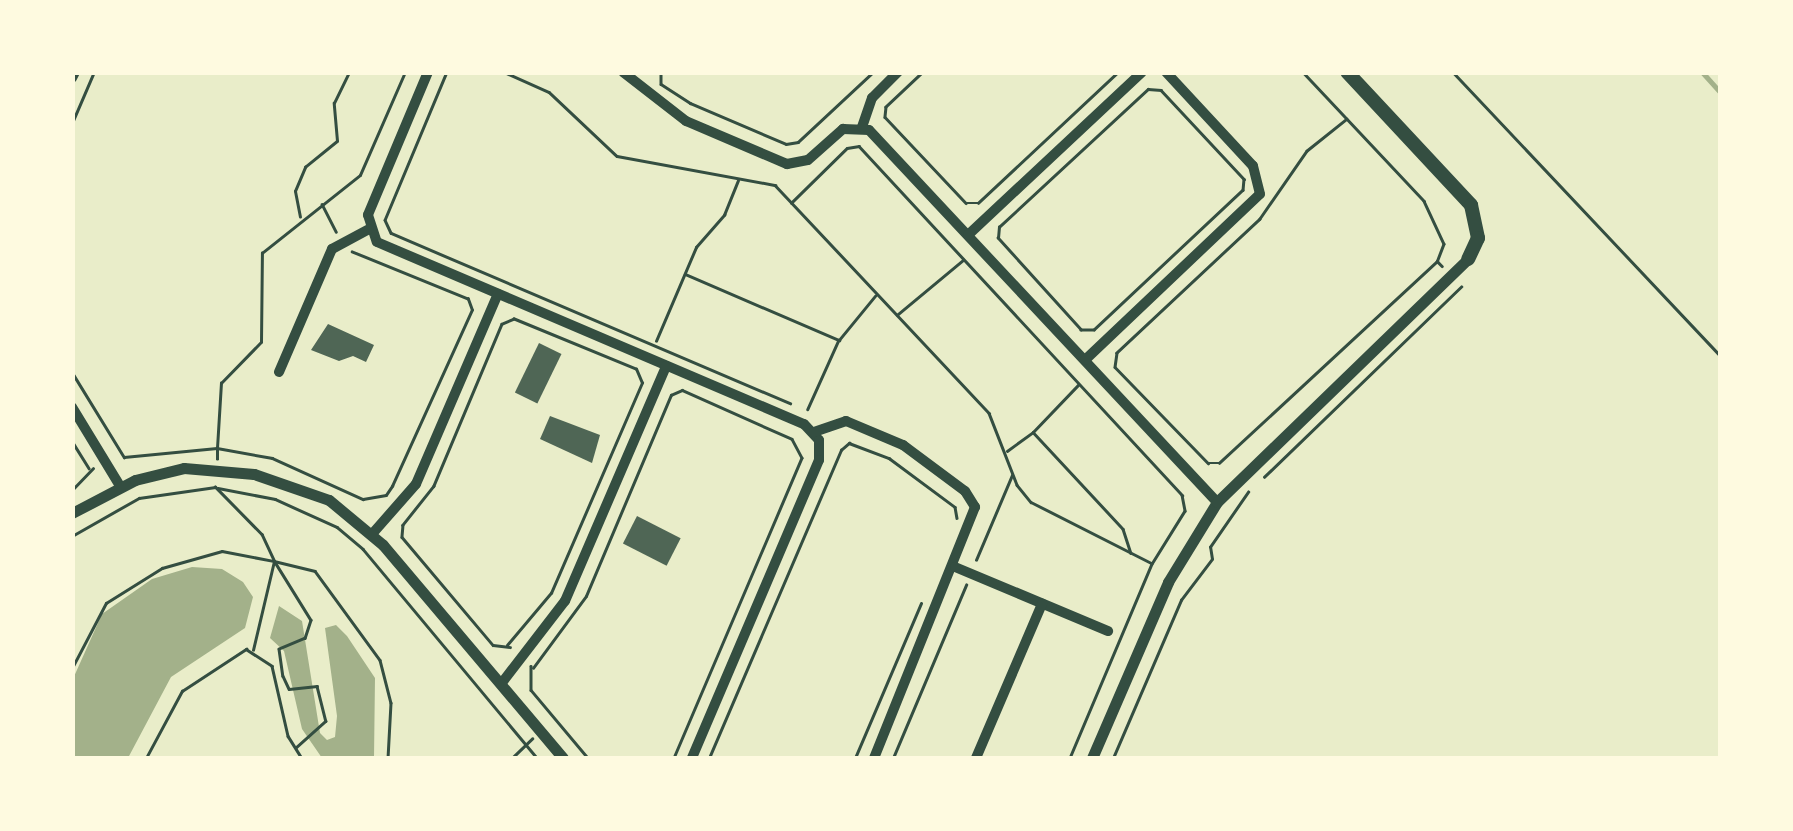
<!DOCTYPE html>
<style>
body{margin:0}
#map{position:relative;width:1793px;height:831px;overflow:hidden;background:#e9edc9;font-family:"Zilla Slab",serif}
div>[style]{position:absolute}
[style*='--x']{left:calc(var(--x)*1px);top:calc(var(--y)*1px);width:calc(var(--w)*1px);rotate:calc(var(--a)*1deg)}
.water>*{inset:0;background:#a3b18a}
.stream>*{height:5px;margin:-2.5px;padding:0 2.5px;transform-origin:2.5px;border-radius:2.5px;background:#a3b18a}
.building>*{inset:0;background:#4f6655;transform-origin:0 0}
.path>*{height:2.5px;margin:-1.25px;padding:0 1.25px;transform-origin:1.25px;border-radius:1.25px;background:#344e41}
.minor>*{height:10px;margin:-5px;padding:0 5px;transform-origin:5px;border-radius:5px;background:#344e41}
.tertiary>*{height:11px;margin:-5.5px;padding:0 5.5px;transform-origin:5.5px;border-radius:5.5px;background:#344e41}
.secondary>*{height:14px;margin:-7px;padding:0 7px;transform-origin:7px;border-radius:7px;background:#344e41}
span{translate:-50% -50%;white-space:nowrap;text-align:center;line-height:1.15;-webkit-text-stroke:10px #fefae0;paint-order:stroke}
.frame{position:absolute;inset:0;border:75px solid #fefae0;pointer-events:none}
</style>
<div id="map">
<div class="water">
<i style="clip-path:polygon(192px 567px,222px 569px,243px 582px,253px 597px,245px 628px,171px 677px,128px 758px,73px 758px,72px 681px,102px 614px,152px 579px)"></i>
<i style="clip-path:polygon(279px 606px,302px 621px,320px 733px,327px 740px,335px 737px,337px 716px,325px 628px,336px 625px,347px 636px,375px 678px,374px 758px,322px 758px,302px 729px,284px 651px,270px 638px)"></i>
</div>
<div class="stream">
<i style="--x:1702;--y:72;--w:27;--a:48"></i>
</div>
<div class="building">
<i style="clip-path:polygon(328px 324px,374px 345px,366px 362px,353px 356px,339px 361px,311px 350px)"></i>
<i style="left:539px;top:343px;width:25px;height:55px;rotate:26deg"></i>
<i style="clip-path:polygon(550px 416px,600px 435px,592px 463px,540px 439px)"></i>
<i style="left:637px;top:516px;width:49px;height:31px;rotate:27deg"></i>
</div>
<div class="path">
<i style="--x:447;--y:72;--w:160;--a:112.7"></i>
<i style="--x:385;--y:220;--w:14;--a:65"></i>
<i style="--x:391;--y:233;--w:434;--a:23.1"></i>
<i style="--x:504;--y:72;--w:49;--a:24"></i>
<i style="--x:549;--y:92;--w:93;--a:43.3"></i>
<i style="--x:617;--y:156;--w:161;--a:10.4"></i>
<i style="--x:775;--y:185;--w:313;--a:46.8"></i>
<i style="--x:989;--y:413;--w:77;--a:68.7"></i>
<i style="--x:1017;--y:485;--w:22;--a:51"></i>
<i style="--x:1031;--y:502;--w:135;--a:26.9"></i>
<i style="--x:661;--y:72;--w:12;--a:90"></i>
<i style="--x:661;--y:84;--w:35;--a:33"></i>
<i style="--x:690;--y:103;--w:104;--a:23.1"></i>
<i style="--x:786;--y:144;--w:12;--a:-9"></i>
<i style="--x:798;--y:142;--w:103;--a:-43"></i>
<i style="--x:923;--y:72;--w:51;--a:136.6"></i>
<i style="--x:886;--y:107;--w:10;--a:96"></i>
<i style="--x:885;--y:117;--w:118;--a:46.7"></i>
<i style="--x:966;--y:203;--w:12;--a:0"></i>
<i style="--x:978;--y:203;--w:192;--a:-43.1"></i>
<i style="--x:1303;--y:72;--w:177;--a:46.8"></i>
<i style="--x:1424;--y:201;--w:47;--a:65.1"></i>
<i style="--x:1444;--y:244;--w:17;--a:111"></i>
<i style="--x:1453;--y:72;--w:389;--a:46.7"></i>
<i style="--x:1148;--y:89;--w:13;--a:4"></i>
<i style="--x:1161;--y:90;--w:122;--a:47"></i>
<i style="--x:1244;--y:179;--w:11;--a:95"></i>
<i style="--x:1243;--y:190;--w:204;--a:136.8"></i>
<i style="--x:1094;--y:330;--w:13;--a:180"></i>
<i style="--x:1081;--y:330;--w:124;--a:-132.1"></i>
<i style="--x:998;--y:238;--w:11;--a:-85"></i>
<i style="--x:999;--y:227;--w:203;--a:-42.8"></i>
<i style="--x:1347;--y:119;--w:51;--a:141.3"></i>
<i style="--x:1307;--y:151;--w:83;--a:124.7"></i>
<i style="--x:1260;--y:219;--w:196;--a:136.9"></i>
<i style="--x:1117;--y:353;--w:14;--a:98"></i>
<i style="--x:1115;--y:367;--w:134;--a:45.9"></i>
<i style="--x:1208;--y:463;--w:11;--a:0"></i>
<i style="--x:1219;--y:463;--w:297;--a:-42.8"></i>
<i style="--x:1437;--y:261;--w:7;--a:45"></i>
<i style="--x:72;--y:123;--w:56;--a:-66.7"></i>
<i style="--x:791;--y:203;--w:78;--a:-44.5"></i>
<i style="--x:847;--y:148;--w:12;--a:-9"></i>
<i style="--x:859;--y:146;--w:476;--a:47.2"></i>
<i style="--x:1182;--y:495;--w:16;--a:79"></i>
<i style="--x:1185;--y:511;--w:62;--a:121.9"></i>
<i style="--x:1152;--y:564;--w:211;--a:112.9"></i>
<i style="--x:322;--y:204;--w:31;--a:63"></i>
<i style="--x:300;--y:217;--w:26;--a:-101"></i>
<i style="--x:295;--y:191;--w:26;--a:-67"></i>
<i style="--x:305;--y:167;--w:41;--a:-39.1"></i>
<i style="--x:337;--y:141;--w:38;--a:-95"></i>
<i style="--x:334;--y:103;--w:34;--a:-64"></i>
<i style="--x:685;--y:274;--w:168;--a:23.2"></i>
<i style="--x:839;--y:340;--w:76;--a:114.2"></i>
<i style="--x:897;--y:315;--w:86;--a:-39.8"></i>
<i style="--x:839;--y:340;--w:57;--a:-50.7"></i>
<i style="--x:656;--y:341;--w:102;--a:-66.9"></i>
<i style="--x:696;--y:247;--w:43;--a:-48.8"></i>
<i style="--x:724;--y:215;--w:37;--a:-68"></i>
<i style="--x:72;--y:372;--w:100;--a:58.5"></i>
<i style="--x:124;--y:457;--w:93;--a:-5.5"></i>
<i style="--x:217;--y:448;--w:65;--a:-86.5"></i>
<i style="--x:221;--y:383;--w:57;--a:-45.7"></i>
<i style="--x:261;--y:342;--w:89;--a:-89.4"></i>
<i style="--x:262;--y:253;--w:125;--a:-38.5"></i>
<i style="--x:360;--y:175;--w:112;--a:-66.4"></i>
<i style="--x:1033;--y:432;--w:65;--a:-46.2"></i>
<i style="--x:72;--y:441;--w:32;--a:58"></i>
<i style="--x:1007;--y:451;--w:32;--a:-36"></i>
<i style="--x:1033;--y:432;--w:132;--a:47.1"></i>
<i style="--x:1123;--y:529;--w:25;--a:72"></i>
<i style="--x:217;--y:459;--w:11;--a:-90"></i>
<i style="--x:217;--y:448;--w:56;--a:10.3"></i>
<i style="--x:272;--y:458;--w:100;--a:24.3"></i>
<i style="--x:363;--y:499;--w:23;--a:-10"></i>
<i style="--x:386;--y:495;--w:11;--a:-56"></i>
<i style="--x:392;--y:486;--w:193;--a:-65.6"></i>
<i style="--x:472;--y:310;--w:12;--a:-110"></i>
<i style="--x:468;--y:299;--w:125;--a:-157.9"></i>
<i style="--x:1264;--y:477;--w:274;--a:-44"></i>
<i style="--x:218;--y:488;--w:58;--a:10.9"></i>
<i style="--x:275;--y:499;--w:68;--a:24.3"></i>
<i style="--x:337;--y:527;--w:34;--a:40"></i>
<i style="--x:363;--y:549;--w:272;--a:50.2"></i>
<i style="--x:72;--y:490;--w:30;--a:-46"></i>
<i style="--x:72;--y:536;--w:77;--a:-29.6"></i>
<i style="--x:139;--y:498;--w:77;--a:-8.2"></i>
<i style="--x:976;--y:560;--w:92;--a:-67"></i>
<i style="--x:275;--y:562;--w:68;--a:58.2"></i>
<i style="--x:311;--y:620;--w:19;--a:108"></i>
<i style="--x:305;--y:638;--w:28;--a:157"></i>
<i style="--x:279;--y:649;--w:27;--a:82"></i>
<i style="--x:283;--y:676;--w:14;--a:65"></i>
<i style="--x:289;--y:689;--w:28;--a:-6"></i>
<i style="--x:317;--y:686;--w:36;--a:76"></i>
<i style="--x:326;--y:721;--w:40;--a:138"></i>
<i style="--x:507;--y:645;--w:68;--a:-49.8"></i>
<i style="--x:551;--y:593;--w:229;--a:-66.6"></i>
<i style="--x:642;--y:383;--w:15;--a:-113"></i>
<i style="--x:636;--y:369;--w:132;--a:-157.7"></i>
<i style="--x:514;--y:319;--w:13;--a:157"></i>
<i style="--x:502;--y:324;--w:176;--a:112.8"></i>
<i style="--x:434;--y:486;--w:50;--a:128.5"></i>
<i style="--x:403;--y:525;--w:12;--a:95"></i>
<i style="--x:402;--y:537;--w:141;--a:49.9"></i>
<i style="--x:493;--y:645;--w:17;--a:7"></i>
<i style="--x:253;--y:650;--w:91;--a:-76.7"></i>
<i style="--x:274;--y:561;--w:42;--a:13.7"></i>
<i style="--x:315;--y:571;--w:110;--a:53.9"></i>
<i style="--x:380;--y:660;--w:44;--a:75.7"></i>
<i style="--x:391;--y:703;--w:55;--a:93.1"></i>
<i style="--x:531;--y:666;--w:24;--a:90"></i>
<i style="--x:531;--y:690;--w:89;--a:50"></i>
<i style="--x:72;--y:668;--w:73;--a:-62.4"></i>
<i style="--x:106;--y:603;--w:66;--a:-32"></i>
<i style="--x:162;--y:568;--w:62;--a:-15.8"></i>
<i style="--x:222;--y:551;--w:53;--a:10.9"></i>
<i style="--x:274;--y:561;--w:29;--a:-115"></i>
<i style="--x:262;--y:535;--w:67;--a:-134.4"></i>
<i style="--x:533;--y:668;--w:89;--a:-53.6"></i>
<i style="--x:586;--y:596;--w:218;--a:-67.1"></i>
<i style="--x:671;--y:395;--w:12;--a:-24"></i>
<i style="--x:682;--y:390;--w:120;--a:24"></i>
<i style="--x:792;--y:439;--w:21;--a:62"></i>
<i style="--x:802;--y:458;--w:326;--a:113.1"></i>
<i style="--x:146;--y:758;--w:76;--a:-61.8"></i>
<i style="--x:182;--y:691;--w:77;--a:-33.3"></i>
<i style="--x:246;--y:649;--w:31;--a:33"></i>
<i style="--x:272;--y:666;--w:72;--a:77.1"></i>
<i style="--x:288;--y:736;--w:26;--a:58"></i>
<i style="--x:512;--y:758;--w:28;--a:-44"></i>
<i style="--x:709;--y:758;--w:335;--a:-66.8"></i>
<i style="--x:841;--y:450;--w:11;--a:-41"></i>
<i style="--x:849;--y:443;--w:43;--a:20.6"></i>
<i style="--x:889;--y:458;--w:82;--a:36.6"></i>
<i style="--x:955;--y:507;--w:11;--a:80"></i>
<i style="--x:855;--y:758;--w:168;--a:-66.9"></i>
<i style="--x:893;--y:758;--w:188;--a:-67.1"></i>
<i style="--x:1113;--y:758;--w:172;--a:-66.7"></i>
<i style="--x:1181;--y:600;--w:51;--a:-52.9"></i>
<i style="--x:1212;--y:559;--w:12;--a:-99"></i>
<i style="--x:1210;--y:547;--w:67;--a:-55.4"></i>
</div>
<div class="minor">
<i style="--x:428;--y:72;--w:155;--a:112.8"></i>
<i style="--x:368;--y:215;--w:28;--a:72"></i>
<i style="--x:377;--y:242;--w:464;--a:23.1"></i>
<i style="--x:804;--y:424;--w:22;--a:47"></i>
<i style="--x:819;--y:440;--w:20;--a:90"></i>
<i style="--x:819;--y:460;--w:324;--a:113.1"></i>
<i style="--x:623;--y:72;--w:80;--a:37.9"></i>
<i style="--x:686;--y:121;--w:110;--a:23.1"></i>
<i style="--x:787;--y:164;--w:21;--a:-11"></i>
<i style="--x:808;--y:160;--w:47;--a:-41.5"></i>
<i style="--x:843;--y:129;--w:26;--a:2"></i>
<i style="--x:869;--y:130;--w:509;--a:46.91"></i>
<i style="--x:72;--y:78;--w:7;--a:-63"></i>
<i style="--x:862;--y:127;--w:31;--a:-71"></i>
<i style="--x:872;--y:98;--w:37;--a:-45"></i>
<i style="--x:968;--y:235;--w:238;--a:-43.1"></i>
<i style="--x:1085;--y:360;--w:241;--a:-43.5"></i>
<i style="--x:1260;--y:194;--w:29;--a:-104"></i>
<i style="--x:1253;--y:166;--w:128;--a:-132.8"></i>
<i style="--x:279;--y:372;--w:134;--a:-66.7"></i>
<i style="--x:332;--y:249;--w:42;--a:-28.4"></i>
<i style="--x:72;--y:407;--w:92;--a:58.7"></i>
<i style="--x:814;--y:432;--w:34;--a:-19"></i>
<i style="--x:846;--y:421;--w:62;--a:22.8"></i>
<i style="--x:903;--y:445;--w:77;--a:36.6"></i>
<i style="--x:965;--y:491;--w:19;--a:58"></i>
<i style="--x:975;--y:507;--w:271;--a:111.9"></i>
<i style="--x:373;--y:533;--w:65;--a:-48.7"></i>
<i style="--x:416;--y:484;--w:207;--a:-66.7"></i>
<i style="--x:955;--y:567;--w:166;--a:22.7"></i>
<i style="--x:501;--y:684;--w:105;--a:-52.4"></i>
<i style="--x:565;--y:601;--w:256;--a:-66.7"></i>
<i style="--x:976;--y:758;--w:168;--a:-66.8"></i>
</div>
<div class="tertiary">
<i style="--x:72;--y:513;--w:71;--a:-27.6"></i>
<i style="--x:135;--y:480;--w:50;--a:-13.8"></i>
<i style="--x:184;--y:468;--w:70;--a:4.9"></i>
<i style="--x:254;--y:474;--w:79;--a:19.1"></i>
<i style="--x:329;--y:500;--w:70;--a:39.8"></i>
<i style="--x:383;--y:545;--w:279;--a:49.8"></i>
<i style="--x:1092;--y:758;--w:192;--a:-66.6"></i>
<i style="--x:1168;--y:582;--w:94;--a:-58.5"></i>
<i style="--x:1217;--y:502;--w:349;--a:-44.1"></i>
</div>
<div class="secondary">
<i style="--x:1347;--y:72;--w:182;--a:47"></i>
<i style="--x:1471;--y:205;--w:34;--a:78"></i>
<i style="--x:1478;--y:238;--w:23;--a:115"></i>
</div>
<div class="frame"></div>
</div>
